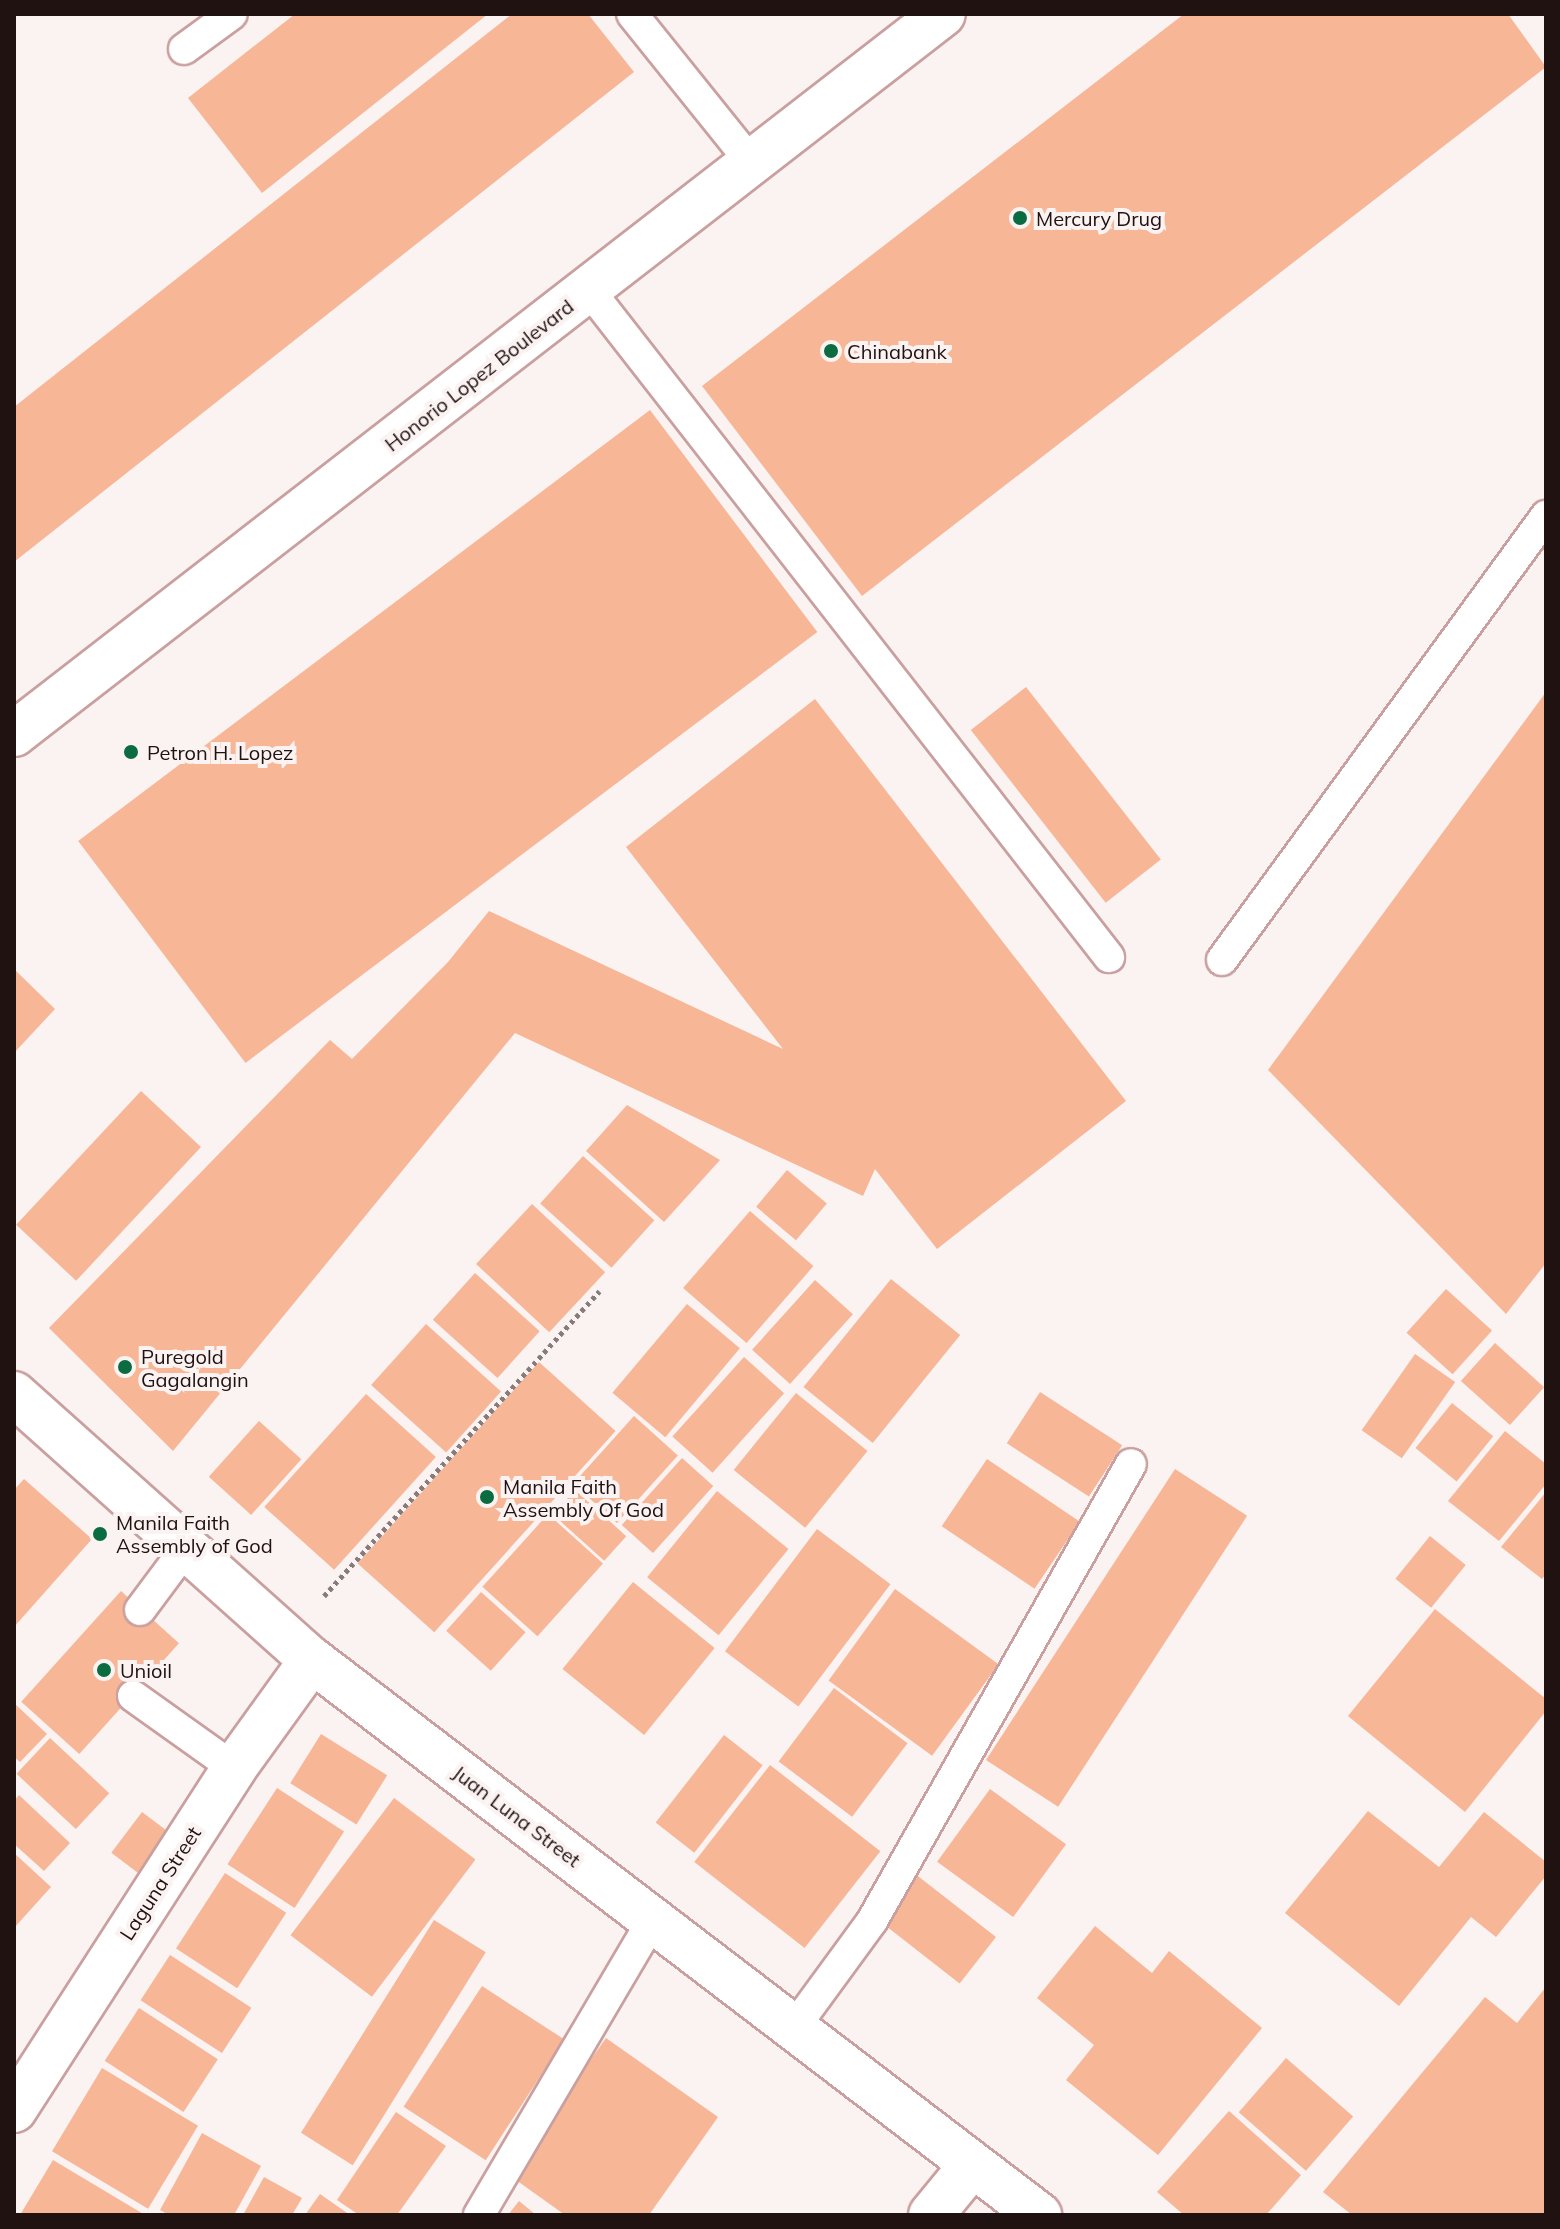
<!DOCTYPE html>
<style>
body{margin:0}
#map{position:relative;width:1560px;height:2229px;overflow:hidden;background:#fbf2f2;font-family:Mulish,sans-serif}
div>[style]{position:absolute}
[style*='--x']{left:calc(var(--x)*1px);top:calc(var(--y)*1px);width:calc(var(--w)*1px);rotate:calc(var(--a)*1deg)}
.building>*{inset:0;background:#f7b696;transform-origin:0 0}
.path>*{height:5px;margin-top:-2.5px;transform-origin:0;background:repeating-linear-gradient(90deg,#877b7b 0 4px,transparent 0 8px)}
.roads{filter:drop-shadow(2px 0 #c9a09f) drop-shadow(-2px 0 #c9a09f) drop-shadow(0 2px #c9a09f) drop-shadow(0 -2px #c9a09f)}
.lane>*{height:30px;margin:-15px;padding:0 15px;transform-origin:15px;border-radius:15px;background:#fff}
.street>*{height:44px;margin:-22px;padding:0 22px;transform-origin:22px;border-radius:22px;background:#fff}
.secondary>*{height:44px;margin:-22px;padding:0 22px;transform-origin:22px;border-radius:22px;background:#fff}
.dots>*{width:22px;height:22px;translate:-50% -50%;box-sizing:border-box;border:4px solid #fbf2f2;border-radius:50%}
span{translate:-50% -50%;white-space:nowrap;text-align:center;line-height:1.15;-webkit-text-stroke:8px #fbf2f2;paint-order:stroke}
.poi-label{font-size:20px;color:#211212}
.left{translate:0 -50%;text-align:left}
.street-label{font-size:20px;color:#211212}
.frame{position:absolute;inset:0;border:16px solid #211212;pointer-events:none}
</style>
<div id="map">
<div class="building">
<i style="clip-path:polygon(295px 14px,488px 14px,262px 193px,188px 98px)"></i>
<i style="clip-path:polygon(512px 14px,588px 14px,634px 72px,14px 562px,14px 407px)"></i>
<i style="clip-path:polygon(1184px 14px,1508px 14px,1546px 67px,862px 596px,702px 386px)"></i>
<i style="left:650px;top:410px;width:278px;height:716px;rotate:53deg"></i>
<i style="left:1026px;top:687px;width:219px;height:70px;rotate:52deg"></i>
<i style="clip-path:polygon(1546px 692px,1546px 1263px,1506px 1314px,1268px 1070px)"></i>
<i style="clip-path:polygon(815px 699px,1126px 1101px,937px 1249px,875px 1169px,863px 1196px,515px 1033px,173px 1451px,49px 1328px,330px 1040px,352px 1059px,448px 962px,489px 911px,783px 1049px,626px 847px)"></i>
<i style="clip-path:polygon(14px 969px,55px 1009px,14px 1053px)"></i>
<i style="left:141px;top:1091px;width:82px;height:183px;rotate:43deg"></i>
<i style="clip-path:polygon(627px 1105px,720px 1160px,664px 1222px,586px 1151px)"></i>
<i style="left:583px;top:1156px;width:96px;height:64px;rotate:42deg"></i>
<i style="left:787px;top:1170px;width:52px;height:48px;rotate:40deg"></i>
<i style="left:532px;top:1204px;width:100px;height:82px;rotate:43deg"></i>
<i style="left:750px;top:1211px;width:84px;height:102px;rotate:41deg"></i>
<i style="left:475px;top:1273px;width:87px;height:63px;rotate:42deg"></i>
<i style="left:891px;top:1279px;width:89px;height:139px;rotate:39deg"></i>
<i style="left:815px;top:1280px;width:51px;height:94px;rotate:42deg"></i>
<i style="left:1446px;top:1289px;width:62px;height:59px;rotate:42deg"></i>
<i style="left:687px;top:1304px;width:69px;height:116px;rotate:40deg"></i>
<i style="left:426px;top:1324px;width:101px;height:82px;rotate:42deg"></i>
<i style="left:1495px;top:1343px;width:66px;height:51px;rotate:42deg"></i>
<i style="left:1415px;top:1354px;width:49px;height:93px;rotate:35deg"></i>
<i style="left:744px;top:1357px;width:54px;height:107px;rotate:42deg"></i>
<i style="left:539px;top:1362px;width:103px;height:271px;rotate:42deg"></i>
<i style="left:1040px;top:1392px;width:98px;height:61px;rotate:33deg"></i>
<i style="left:796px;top:1393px;width:92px;height:99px;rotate:39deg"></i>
<i style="left:366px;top:1394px;width:94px;height:152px;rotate:42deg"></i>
<i style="left:1452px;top:1403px;width:53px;height:58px;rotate:39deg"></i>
<i style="left:634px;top:1416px;width:59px;height:91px;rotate:42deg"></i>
<i style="left:259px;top:1421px;width:57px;height:75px;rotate:42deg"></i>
<i style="clip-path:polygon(1505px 1431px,1546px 1464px,1546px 1484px,1499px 1541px,1448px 1501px)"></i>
<i style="left:682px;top:1458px;width:42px;height:90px;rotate:42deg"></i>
<i style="left:987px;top:1459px;width:112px;height:81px;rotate:34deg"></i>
<i style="left:1175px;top:1469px;width:86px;height:347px;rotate:33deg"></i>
<i style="clip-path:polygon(24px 1479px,92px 1539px,14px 1627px,14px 1490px)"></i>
<i style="left:575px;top:1490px;width:69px;height:33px;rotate:42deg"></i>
<i style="left:717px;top:1491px;width:92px;height:111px;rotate:39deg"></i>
<i style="clip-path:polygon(1546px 1492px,1546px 1574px,1542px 1579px,1501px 1547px)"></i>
<i style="left:548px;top:1514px;width:74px;height:98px;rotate:42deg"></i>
<i style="left:817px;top:1529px;width:92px;height:153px;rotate:37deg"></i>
<i style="left:1430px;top:1536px;width:46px;height:55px;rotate:39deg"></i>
<i style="left:633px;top:1582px;width:105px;height:112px;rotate:39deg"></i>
<i style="left:895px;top:1589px;width:128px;height:113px;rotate:36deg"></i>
<i style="left:121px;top:1591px;width:78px;height:149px;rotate:42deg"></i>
<i style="left:481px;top:1592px;width:60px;height:52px;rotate:42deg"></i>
<i style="clip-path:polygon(1435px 1609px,1546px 1699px,1546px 1711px,1465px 1812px,1348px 1716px)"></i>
<i style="left:834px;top:1688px;width:92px;height:92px;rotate:37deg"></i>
<i style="clip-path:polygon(14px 1703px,47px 1734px,20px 1762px,14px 1757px)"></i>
<i style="left:321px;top:1734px;width:78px;height:58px;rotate:32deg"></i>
<i style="left:724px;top:1735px;width:49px;height:111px;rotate:38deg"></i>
<i style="left:50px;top:1738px;width:81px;height:49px;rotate:43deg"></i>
<i style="left:770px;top:1765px;width:140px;height:123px;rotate:38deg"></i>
<i style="left:277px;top:1788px;width:80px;height:91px;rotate:33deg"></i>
<i style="left:990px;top:1789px;width:94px;height:90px;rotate:36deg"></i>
<i style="clip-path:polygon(19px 1795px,70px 1843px,44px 1871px,14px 1844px,14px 1801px)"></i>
<i style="left:394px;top:1798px;width:102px;height:172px;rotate:37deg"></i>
<i style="clip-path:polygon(1368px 1811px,1439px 1867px,1484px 1812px,1546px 1862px,1546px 1876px,1496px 1937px,1471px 1917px,1399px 2006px,1285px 1913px)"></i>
<i style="left:142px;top:1812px;width:49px;height:51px;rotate:37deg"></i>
<i style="clip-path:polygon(14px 1853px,51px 1887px,14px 1928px)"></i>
<i style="left:225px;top:1873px;width:73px;height:90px;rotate:33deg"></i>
<i style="left:914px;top:1873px;width:104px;height:59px;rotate:38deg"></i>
<i style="left:434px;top:1920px;width:61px;height:251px;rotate:32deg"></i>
<i style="clip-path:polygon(1095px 1926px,1152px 1973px,1169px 1951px,1262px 2028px,1158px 2155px,1066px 2080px,1094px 2045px,1037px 1998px)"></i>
<i style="left:170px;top:1955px;width:97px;height:54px;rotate:33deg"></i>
<i style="left:482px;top:1986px;width:98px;height:144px;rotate:33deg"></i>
<i style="clip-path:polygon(1546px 1987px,1546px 2215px,1352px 2215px,1323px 2192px,1485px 1997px,1517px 2023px)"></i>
<i style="left:139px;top:2008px;width:94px;height:63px;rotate:33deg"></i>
<i style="clip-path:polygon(606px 2038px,718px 2117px,649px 2215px,565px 2215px,509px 2175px)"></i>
<i style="left:1286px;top:2058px;width:89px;height:72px;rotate:41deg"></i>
<i style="left:102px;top:2068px;width:112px;height:97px;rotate:31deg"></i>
<i style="clip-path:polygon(1229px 2111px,1301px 2175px,1266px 2215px,1184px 2215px,1157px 2192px)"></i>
<i style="clip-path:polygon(396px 2112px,446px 2146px,397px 2215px,359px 2215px,337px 2200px)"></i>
<i style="clip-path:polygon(202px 2133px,261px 2166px,234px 2215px,169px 2215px,160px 2210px)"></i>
<i style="clip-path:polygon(53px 2160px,145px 2215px,20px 2215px)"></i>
<i style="clip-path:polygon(264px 2177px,302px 2198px,292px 2215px,243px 2215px)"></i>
<i style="clip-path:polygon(320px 2194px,350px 2215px,305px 2215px)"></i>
<i style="clip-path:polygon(519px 2201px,536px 2215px,508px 2215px)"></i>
</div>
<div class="path">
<i style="--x:324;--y:1596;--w:411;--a:-47.9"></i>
</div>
<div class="roads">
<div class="lane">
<i style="--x:632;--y:14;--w:191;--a:51.2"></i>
<i style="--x:184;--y:49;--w:59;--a:-36.1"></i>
<i style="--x:589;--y:290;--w:846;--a:52.06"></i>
<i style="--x:1222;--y:960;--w:550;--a:-53.88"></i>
<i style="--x:140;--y:1610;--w:74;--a:-53.3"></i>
<i style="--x:133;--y:1696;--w:124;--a:35.5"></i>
<i style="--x:793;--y:2029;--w:134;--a:-53.8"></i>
<i style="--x:872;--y:1921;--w:525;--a:-60.46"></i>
<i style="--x:479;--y:2215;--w:342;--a:-59.5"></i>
</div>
<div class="street">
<i style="--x:14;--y:2110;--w:407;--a:-57.2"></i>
<i style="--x:234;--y:1768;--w:133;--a:-54.2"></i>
<i style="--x:931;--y:2215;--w:65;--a:-50.6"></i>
</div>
<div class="secondary">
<i style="--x:14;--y:734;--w:1175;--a:-37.78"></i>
<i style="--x:14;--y:1394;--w:399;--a:41.8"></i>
<i style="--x:312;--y:1660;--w:915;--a:37.36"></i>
</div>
</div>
<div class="dots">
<i style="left:1020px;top:218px;background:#0c6c41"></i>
<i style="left:831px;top:351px;background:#0c6c41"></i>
<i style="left:131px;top:752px;background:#0c6c41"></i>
<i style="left:125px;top:1367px;background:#0c6c41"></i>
<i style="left:487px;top:1497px;background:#0c6c41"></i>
<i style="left:100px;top:1534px;background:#0c6c41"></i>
<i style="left:104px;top:1670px;background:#0c6c41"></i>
</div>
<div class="poi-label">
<span class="left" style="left:1036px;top:218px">Mercury Drug</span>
<span class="left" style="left:847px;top:351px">Chinabank</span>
<span class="left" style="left:147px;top:752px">Petron H. Lopez</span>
<span class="left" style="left:141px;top:1368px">Puregold<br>Gagalangin</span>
<span class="left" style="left:503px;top:1498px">Manila Faith<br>Assembly Of God</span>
<span class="left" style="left:116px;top:1534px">Manila Faith<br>Assembly of God</span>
<span class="left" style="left:120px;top:1670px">Unioil</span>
</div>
<div class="street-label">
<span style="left:479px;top:375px;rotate:-38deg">Honorio Lopez Boulevard</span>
<span style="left:517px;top:1816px;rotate:37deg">Juan Luna Street</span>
<span style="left:160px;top:1883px;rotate:-57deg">Laguna Street</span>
</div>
<div class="frame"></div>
</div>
